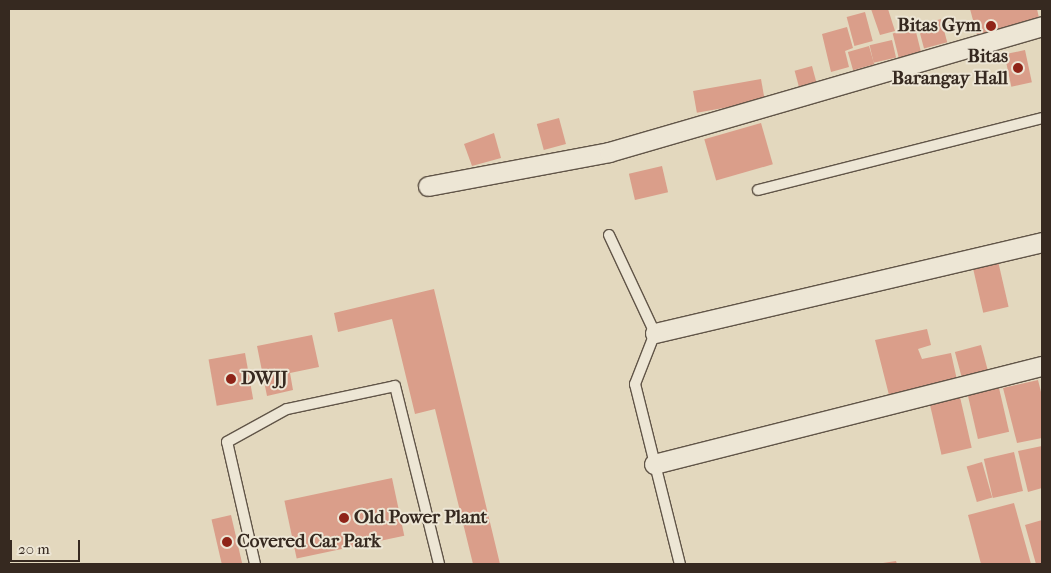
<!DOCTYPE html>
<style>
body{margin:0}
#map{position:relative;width:1051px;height:573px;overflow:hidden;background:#e3d8be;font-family:"IM FELL French Canon",serif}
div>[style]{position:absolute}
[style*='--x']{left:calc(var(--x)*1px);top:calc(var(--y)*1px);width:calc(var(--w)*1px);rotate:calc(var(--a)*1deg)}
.building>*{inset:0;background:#da9e8a;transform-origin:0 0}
.roads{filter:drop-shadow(1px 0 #615548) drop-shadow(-1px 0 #615548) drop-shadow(0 1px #615548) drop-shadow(0 -1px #615548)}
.lane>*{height:10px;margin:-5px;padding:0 5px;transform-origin:5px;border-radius:5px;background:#ede6d5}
.street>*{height:19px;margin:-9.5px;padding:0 9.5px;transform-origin:9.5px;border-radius:9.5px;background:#ede6d5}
.dots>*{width:14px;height:14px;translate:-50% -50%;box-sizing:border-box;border:2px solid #ede6d5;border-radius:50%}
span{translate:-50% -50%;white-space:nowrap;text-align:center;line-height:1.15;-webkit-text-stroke:4px #ede6d5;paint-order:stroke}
.poi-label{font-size:19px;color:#362920;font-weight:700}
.right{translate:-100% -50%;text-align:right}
.left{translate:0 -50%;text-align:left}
.frame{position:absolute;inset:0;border:10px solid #362920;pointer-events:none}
.scale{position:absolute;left:10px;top:540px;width:70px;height:22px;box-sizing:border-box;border:2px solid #362920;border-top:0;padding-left:6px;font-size:15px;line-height:18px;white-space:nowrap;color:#362920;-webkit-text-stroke:4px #ede6d5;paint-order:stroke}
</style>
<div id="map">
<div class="building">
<i style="clip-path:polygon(871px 9px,888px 9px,895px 31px,880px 35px)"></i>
<i style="clip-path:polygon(970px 9px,1037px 9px,1039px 18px,977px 35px)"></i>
<i style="left:865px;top:12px;width:30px;height:19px;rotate:75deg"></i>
<i style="left:941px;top:19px;width:24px;height:24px;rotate:75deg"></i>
<i style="clip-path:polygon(847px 27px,853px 48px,845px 51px,849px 67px,831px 72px,822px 34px)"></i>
<i style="left:915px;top:28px;width:25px;height:23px;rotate:76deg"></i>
<i style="left:892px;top:40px;width:18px;height:23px;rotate:77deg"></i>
<i style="left:869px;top:46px;width:19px;height:22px;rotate:74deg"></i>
<i style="left:1025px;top:50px;width:33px;height:21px;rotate:78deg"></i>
<i style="left:812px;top:66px;width:20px;height:18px;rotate:75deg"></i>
<i style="left:761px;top:79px;width:22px;height:69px;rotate:80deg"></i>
<i style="left:559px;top:118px;width:27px;height:23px;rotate:75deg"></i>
<i style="left:761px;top:123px;width:43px;height:59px;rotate:74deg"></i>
<i style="clip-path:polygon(494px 133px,501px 158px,472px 166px,464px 144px)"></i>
<i style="left:662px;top:166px;width:27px;height:34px;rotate:77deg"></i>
<i style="left:998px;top:261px;width:47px;height:26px;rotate:77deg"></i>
<i style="clip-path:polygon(434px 289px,500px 564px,473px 564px,435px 409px,415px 414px,392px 319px,338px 332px,334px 313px)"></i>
<i style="clip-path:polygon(927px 329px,931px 345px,918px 349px,922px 359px,951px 353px,957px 380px,889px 395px,875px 340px)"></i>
<i style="clip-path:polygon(312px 335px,319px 367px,290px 373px,293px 390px,267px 396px,257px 346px)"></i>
<i style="left:981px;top:345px;width:27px;height:27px;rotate:75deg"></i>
<i style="left:245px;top:353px;width:47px;height:37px;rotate:80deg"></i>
<i style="clip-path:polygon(1038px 380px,1042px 396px,1042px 438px,1017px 443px,1003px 388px)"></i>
<i style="left:999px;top:388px;width:45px;height:32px;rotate:77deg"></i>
<i style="left:960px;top:397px;width:52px;height:31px;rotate:77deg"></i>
<i style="clip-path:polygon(1042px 446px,1042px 488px,1028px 492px,1018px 451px)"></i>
<i style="left:1014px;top:452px;width:40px;height:31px;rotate:77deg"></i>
<i style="left:982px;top:462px;width:37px;height:16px;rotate:74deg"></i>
<i style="left:392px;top:478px;width:59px;height:110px;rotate:78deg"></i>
<i style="clip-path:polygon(1014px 503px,1031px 564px,981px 564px,968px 515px)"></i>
<i style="left:231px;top:515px;width:50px;height:20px;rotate:77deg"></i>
<i style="clip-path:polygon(1042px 520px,1042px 564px,1036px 564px,1025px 525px)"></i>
<i style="clip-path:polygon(896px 561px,897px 564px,883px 564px,883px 563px)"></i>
</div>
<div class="roads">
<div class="lane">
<i style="--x:758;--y:190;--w:293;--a:-14.2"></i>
<i style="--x:609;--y:235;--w:108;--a:64.9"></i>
<i style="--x:655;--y:333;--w:55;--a:111.4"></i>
<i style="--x:635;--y:384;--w:186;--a:76"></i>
<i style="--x:255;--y:564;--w:125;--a:-102.9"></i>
<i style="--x:227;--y:442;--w:68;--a:-28.8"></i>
<i style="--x:287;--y:409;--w:110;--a:-12"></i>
<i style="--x:395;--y:386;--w:183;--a:76.1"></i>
</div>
<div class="street">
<i style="--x:428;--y:186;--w:184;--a:-10.6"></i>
<i style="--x:609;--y:152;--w:451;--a:-16.2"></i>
<i style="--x:655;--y:333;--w:398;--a:-13.2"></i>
<i style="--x:654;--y:464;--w:400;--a:-14.2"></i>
</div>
</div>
<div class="dots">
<i style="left:991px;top:26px;background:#8f2418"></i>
<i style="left:1018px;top:68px;background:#8f2418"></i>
<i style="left:231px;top:379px;background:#8f2418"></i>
<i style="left:344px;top:518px;background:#8f2418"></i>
<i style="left:227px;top:542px;background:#8f2418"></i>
</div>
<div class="poi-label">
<span class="right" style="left:981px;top:26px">Bitas Gym</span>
<span class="right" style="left:1008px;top:68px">Bitas<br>Barangay Hall</span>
<span class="left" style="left:241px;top:379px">DWJJ</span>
<span class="left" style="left:354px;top:518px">Old Power Plant</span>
<span class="left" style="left:237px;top:542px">Covered Car Park</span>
</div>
<div class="frame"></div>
<div class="scale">20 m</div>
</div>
